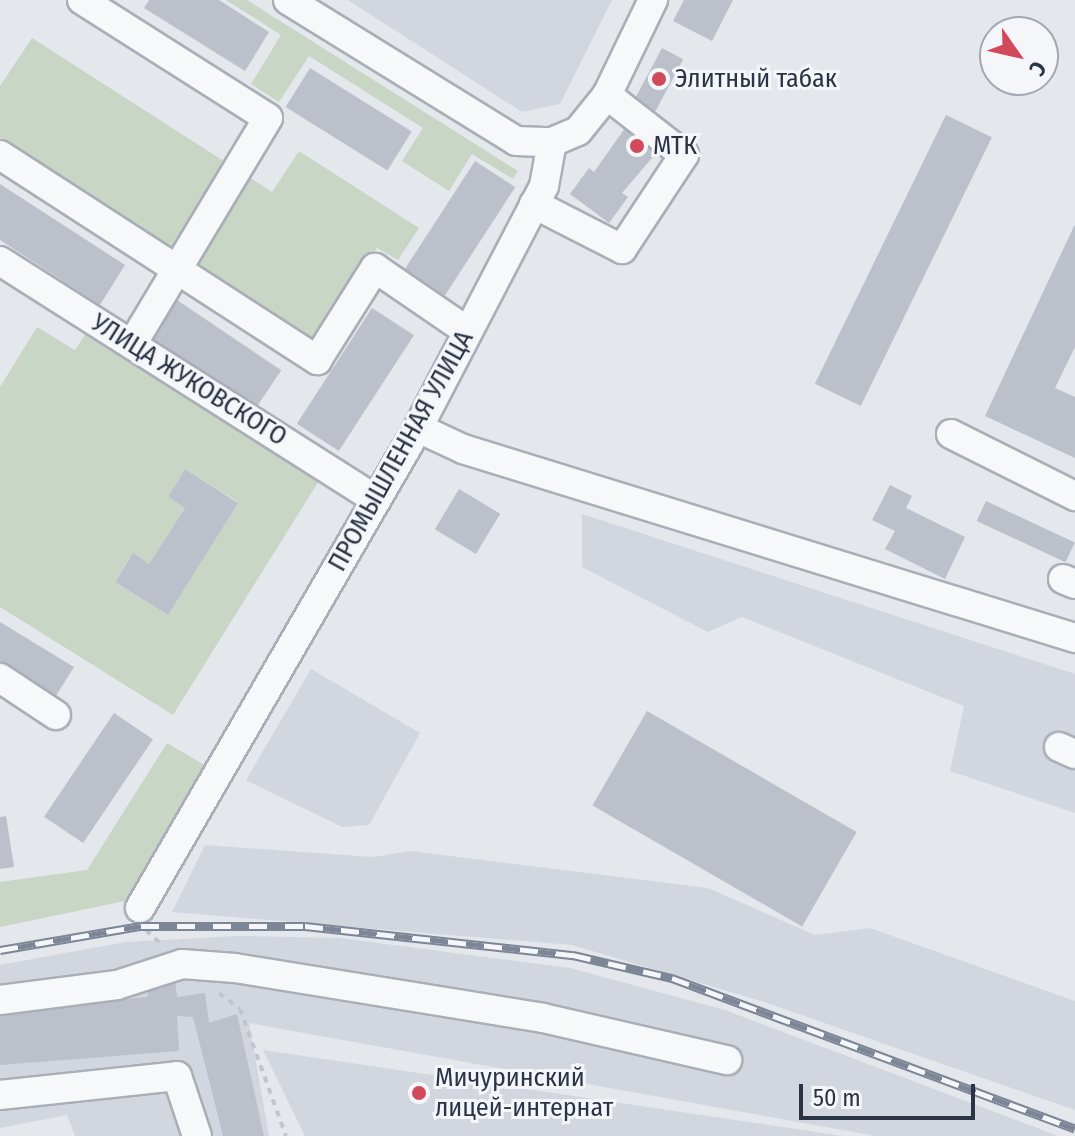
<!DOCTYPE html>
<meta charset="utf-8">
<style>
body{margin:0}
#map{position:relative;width:1075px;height:1136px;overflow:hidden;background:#e4e7ec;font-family:"Fira Sans Condensed",sans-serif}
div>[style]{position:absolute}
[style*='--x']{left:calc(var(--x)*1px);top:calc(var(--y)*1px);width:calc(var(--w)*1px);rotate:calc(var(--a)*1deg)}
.built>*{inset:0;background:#d2d6de}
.green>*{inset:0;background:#c9d6c5}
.building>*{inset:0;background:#bbc0ca;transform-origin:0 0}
.path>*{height:4px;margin-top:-2px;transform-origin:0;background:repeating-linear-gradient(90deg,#c2c5cb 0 6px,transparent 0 12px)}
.roads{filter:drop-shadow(2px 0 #a9aeb7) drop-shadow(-2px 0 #a9aeb7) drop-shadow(0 2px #a9aeb7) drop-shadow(0 -2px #a9aeb7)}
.minor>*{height:28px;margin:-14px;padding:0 14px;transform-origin:14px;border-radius:14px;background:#f7f8fa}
.rail>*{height:9px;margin-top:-4.5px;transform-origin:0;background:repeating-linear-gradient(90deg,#f4f6f9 0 18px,#7d8696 0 36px);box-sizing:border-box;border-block:2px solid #7d8696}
.dots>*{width:22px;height:22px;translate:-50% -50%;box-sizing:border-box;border:4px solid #f4f6f9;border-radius:50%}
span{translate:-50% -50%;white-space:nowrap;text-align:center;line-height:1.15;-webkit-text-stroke:6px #f4f6f9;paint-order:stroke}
.poi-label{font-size:26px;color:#2b3445}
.left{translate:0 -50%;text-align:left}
.street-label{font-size:26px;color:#2b3445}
.north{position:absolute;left:979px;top:16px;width:80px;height:80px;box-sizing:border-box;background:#f4f6f9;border:2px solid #a4a8b1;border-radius:50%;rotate:124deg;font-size:22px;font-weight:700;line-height:32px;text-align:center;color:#2b3445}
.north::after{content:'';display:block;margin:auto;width:28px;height:36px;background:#d1495b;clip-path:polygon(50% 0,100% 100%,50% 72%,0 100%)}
.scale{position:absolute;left:799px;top:1084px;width:176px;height:36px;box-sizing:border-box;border:4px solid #2b3445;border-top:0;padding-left:10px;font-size:24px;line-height:28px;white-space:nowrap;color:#2b3445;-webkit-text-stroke:6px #f4f6f9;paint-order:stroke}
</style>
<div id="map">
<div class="built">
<i style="clip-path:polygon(348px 0,612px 0,560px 104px,522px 112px)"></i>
<i style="clip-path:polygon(582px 514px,1075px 674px,1075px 813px,950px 771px,964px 706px,742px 617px,708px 632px,582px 567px)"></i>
<i style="clip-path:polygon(311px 669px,420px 733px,369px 825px,342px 827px,246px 780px)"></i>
<i style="clip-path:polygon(205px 845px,373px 857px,410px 851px,708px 888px,815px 935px,870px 928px,1075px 1001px,1075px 1110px,761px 1001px,572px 945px,172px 912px)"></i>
<i style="clip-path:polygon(237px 936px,340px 938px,570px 968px,725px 1010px,1058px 1136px,876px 1136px,249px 1023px,269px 1136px,75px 1136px,67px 1115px,0 1128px,0 965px,126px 942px)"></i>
<i style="clip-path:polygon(263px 1050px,843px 1136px,305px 1136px)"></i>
</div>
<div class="green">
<i style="clip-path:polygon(226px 0,247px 0,518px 171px,513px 179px,472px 154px,449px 191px,402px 161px,423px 128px,309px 56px,279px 102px,251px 84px,281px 35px)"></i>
<i style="clip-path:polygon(32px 38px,272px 192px,299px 151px,419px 228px,398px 260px,377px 248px,316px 341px,0 138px,0 86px)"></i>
<i style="clip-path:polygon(evenodd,37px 327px,75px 350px,88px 330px,322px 476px,173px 715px,0 607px,0 387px,37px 327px,185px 469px,238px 502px,168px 615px,115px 582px,132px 554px,149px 564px,185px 508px,168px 497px,185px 469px)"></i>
<i style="clip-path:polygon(167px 743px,208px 767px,125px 901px,0 927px,0 882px,87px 870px)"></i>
</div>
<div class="building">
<i style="clip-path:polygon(149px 0,219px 0,269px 32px,245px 71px,144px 8px)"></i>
<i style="clip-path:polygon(684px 0,733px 0,712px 41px,673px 21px)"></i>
<i style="left:662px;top:48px;width:24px;height:59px;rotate:28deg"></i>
<i style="left:310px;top:68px;width:120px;height:46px;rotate:32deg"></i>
<i style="left:946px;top:115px;width:51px;height:299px;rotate:26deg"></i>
<i style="clip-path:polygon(625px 128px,658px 151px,622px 193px,628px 197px,609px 223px,570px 194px,589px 168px,594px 172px)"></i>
<i style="left:475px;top:161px;width:48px;height:131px;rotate:33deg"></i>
<i style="clip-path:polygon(0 184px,125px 265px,100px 305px,0 240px)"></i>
<i style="clip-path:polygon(1075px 224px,1075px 347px,1055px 388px,1075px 397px,1075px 458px,985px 416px)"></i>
<i style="left:171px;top:296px;width:133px;height:48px;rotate:34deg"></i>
<i style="left:372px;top:308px;width:50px;height:138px;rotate:33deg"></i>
<i style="clip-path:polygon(185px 469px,238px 503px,168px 615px,115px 582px,133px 553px,149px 564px,185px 508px,168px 497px)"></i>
<i style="clip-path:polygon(890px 485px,912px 496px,906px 508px,965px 537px,945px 579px,885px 549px,895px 531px,872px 520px)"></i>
<i style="left:459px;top:489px;width:48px;height:47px;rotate:31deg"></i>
<i style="left:986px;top:501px;width:98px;height:22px;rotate:25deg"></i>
<i style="clip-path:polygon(0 622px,74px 667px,47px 710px,0 681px)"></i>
<i style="left:647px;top:711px;width:242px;height:109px;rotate:30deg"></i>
<i style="left:114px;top:713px;width:47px;height:125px;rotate:34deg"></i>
<i style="clip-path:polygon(6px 816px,14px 867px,0 869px,0 817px)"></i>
<i style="clip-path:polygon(175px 979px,177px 997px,205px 993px,209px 1023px,237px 1014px,264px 1136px,223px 1136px,193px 1017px,177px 1016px,179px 1051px,0 1065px,0 1011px,147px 997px,150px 983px)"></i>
</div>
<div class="path">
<i style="--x:146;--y:930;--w:19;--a:43"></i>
<i style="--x:219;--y:993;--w:26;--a:37"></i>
<i style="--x:240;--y:1009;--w:135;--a:70.1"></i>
</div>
<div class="roads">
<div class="minor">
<i style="--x:82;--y:0;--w:220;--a:32.4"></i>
<i style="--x:268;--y:118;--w:264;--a:121"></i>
<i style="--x:288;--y:0;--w:268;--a:31.7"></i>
<i style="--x:516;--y:141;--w:36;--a:2"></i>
<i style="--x:552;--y:142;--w:28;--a:-23"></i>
<i style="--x:578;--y:131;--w:46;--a:-51.1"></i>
<i style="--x:607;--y:95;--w:106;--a:-64.2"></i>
<i style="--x:0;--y:155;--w:378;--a:32.9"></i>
<i style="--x:317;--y:360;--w:109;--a:-57.8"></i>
<i style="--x:375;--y:268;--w:112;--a:34.4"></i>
<i style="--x:534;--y:204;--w:99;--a:27.1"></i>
<i style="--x:622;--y:249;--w:113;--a:-56.6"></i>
<i style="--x:684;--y:155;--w:98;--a:-142.1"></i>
<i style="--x:0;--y:261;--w:446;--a:32.4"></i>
<i style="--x:418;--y:428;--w:50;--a:25"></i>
<i style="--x:463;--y:449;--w:641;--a:17.16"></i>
<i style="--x:951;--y:434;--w:139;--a:26.6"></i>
<i style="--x:1063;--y:579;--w:13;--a:23"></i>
<i style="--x:0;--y:678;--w:67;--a:33.5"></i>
<i style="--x:1059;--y:747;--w:17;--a:24"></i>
<i style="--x:140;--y:908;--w:555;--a:-59.92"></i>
<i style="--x:418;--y:428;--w:273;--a:-62.5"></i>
<i style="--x:544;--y:186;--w:45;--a:-79.7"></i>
<i style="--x:0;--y:1000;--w:118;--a:-7.3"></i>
<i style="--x:117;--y:985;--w:68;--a:-17.9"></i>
<i style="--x:182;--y:964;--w:53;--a:4.3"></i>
<i style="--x:235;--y:968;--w:312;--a:9.2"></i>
<i style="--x:543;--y:1018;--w:189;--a:12.9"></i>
<i style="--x:0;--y:1095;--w:178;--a:-6.1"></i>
<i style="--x:177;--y:1076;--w:63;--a:71.6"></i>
</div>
</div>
<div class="rail">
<i style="--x:0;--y:950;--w:143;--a:-9.7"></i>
<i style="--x:141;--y:926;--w:164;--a:0"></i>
<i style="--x:305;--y:926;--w:270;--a:6.2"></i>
<i style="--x:573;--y:955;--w:102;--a:13.1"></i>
<i style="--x:672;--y:978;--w:430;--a:20.5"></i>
</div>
<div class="dots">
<i style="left:659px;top:79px;background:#d1495b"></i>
<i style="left:637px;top:146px;background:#d1495b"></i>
<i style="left:419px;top:1093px;background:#d1495b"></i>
</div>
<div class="poi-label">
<span class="left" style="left:675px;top:79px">Элитный табак</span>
<span class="left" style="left:653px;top:146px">МТК</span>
<span class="left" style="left:435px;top:1093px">Мичуринский<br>лицей-интернат</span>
</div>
<div class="street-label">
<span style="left:189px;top:380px;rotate:32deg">УЛИЦА ЖУКОВСКОГО</span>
<span style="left:401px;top:451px;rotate:-61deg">ПРОМЫШЛЕННАЯ УЛИЦА</span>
</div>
<div class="north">С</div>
<div class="scale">50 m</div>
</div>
